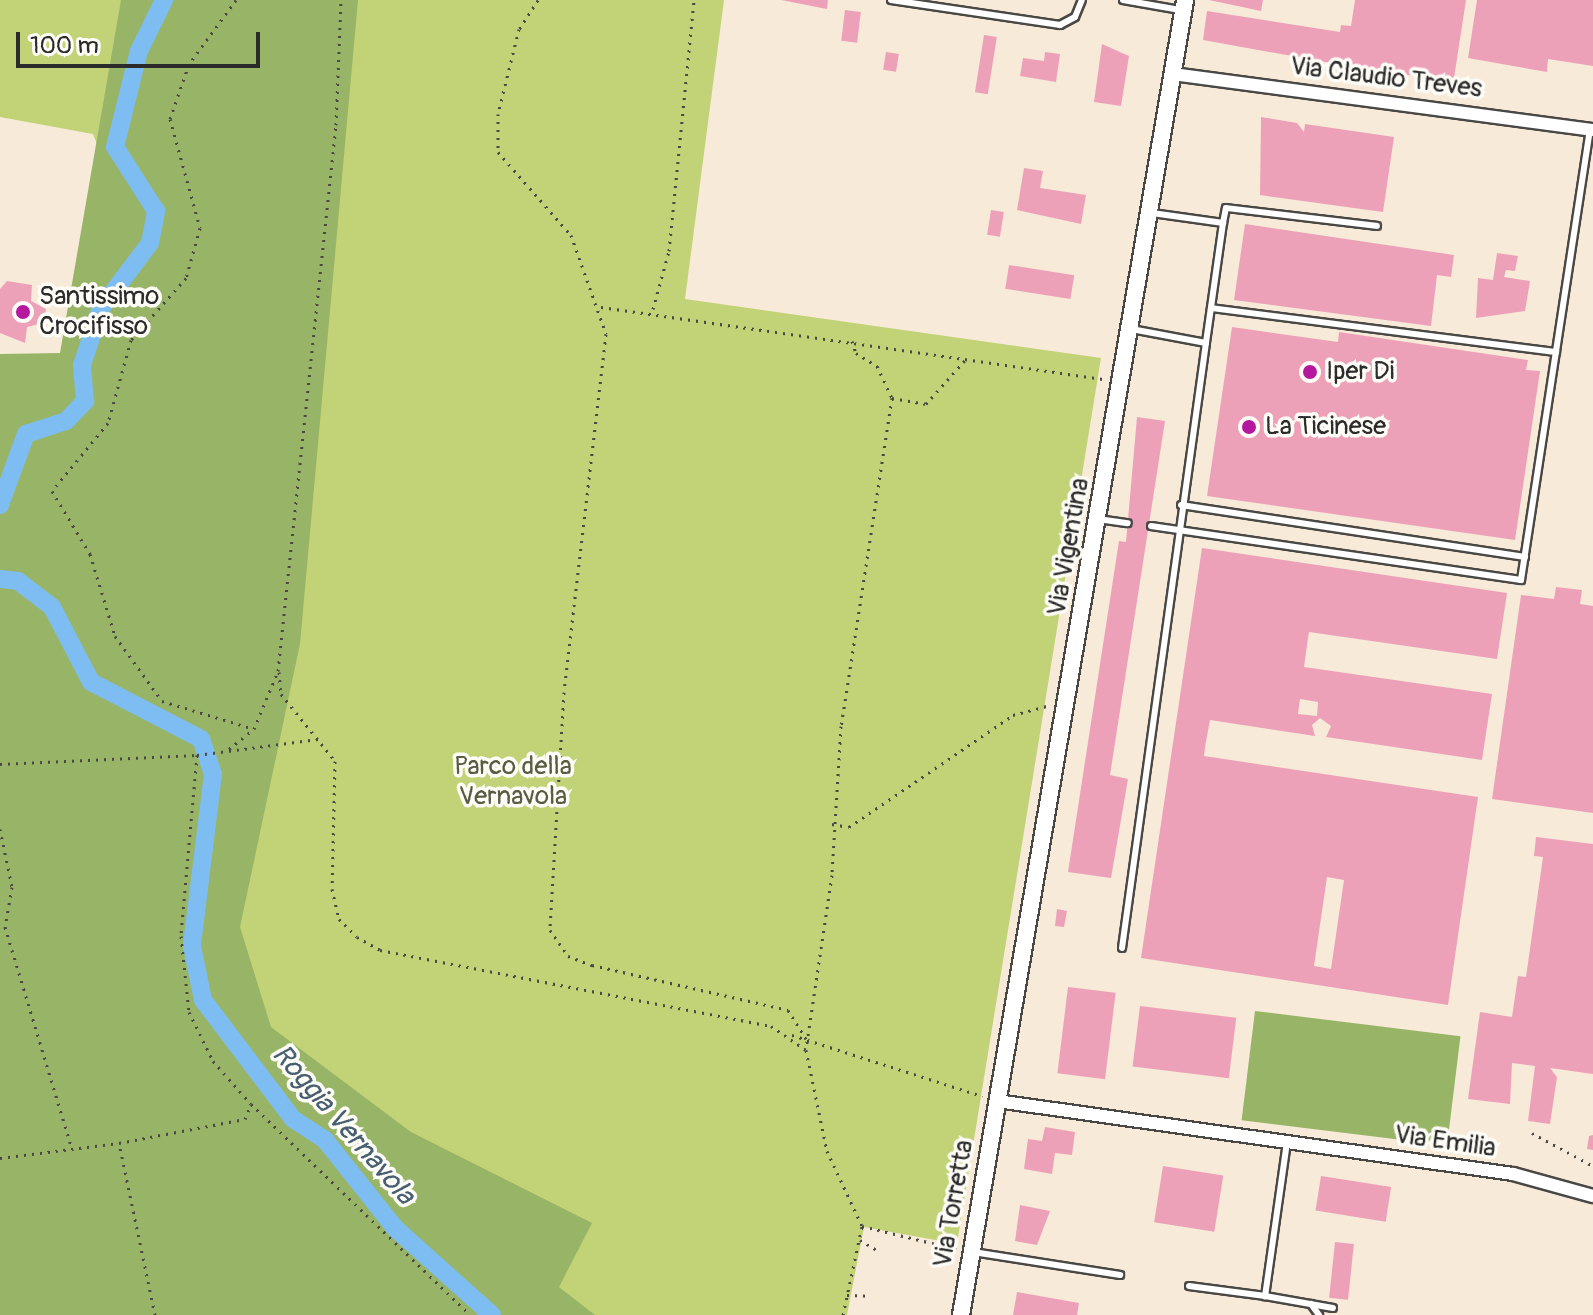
<!DOCTYPE html>
<style>
body{margin:0}
#map{position:relative;width:1593px;height:1315px;overflow:hidden;background:#f8ead8;font-family:Pangolin,sans-serif}
div>[style]{position:absolute}
[style*='--x']{left:calc(var(--x)*1px);top:calc(var(--y)*1px);width:calc(var(--w)*1px);rotate:calc(var(--a)*1deg)}
.green>*{inset:0;background:#c1d376}
.forest>*{inset:0;background:#98b567;transform-origin:0 0}
.canal>*{height:18px;margin:-9px;padding:0 9px;transform-origin:9px;border-radius:9px;background:#7ebdf2}
.building>*{inset:0;background:#eda1b9;transform-origin:0 0}
.path>*{height:3px;margin-top:-1.5px;transform-origin:0;background:repeating-linear-gradient(90deg,#4a4845 0 2px,transparent 0 8px)}
.roads{filter:drop-shadow(2px 0 #4a4845) drop-shadow(-2px 0 #4a4845) drop-shadow(0 2px #4a4845) drop-shadow(0 -2px #4a4845)}
.service>*{height:6px;margin:-3px;padding:0 3px;transform-origin:3px;border-radius:3px;background:#fff}
.minor>*{height:12px;margin:-6px;padding:0 6px;transform-origin:6px;border-radius:6px;background:#fff}
.tertiary>*{height:16px;margin:-8px;padding:0 8px;transform-origin:8px;border-radius:8px;background:#fff}
.dots>*{width:22px;height:22px;translate:-50% -50%;box-sizing:border-box;border:4px solid #fdfcf7;border-radius:50%}
span{translate:-50% -50%;white-space:nowrap;text-align:center;line-height:1.15;-webkit-text-stroke:7px #fdfcf7;paint-order:stroke}
.street-label{font-size:26px;color:#2b2b2b}
.poi-label{font-size:26px;color:#2b2b2b}
.left{translate:0 -50%;text-align:left}
.park-label{font-size:26px;color:#585d42}
.water-label{font-size:28px;color:#485e71;font-style:italic}
.scale{position:absolute;left:16px;top:32px;width:244px;height:36px;box-sizing:border-box;border:4px solid #2b2b2b;border-top:0;padding-left:10px;font-size:24px;line-height:28px;white-space:nowrap;color:#2b2b2b;-webkit-text-stroke:6px #fdfcf7;paint-order:stroke}
</style>
<div id="map">
<div class="green">
<i style="clip-path:polygon(0 0,724px 0,685px 299px,1101px 358px,957px 1244px,864px 1227px,847px 1315px,0 1315px,0 355px,70px 358px,110px 176px,93px 134px,0 117px)"></i>
</div>
<div class="forest">
<i style="clip-path:polygon(121px 0,358px 0,300px 644px,240px 927px,271px 1027px,411px 1132px,592px 1223px,559px 1287px,595px 1315px,0 1315px,0 354px,60px 353px)"></i>
<i style="left:1255px;top:1011px;width:207px;height:110px;rotate:7deg"></i>
</div>
<div class="canal">
<i style="--x:0;--y:505;--w:76;--a:-69.9"></i>
<i style="--x:26;--y:434;--w:42;--a:-18"></i>
<i style="--x:66;--y:421;--w:28;--a:-46"></i>
<i style="--x:85;--y:401;--w:36;--a:-95"></i>
<i style="--x:82;--y:365;--w:60;--a:-71.6"></i>
<i style="--x:101;--y:308;--w:81;--a:-53"></i>
<i style="--x:150;--y:243;--w:33;--a:-79"></i>
<i style="--x:156;--y:211;--w:76;--a:-122.6"></i>
<i style="--x:115;--y:147;--w:99;--a:-76"></i>
<i style="--x:139;--y:51;--w:57;--a:-63.9"></i>
<i style="--x:0;--y:579;--w:18;--a:6"></i>
<i style="--x:18;--y:581;--w:43;--a:37.4"></i>
<i style="--x:52;--y:607;--w:85;--a:62.5"></i>
<i style="--x:91;--y:682;--w:124;--a:27.4"></i>
<i style="--x:201;--y:739;--w:37;--a:71"></i>
<i style="--x:213;--y:774;--w:173;--a:97"></i>
<i style="--x:192;--y:946;--w:55;--a:78.5"></i>
<i style="--x:203;--y:1000;--w:149;--a:52.9"></i>
<i style="--x:293;--y:1119;--w:38;--a:33"></i>
<i style="--x:325;--y:1140;--w:112;--a:51.5"></i>
<i style="--x:395;--y:1228;--w:130;--a:41.9"></i>
</div>
<div class="building">
<i style="clip-path:polygon(781px 0,828px 0,827px 9px)"></i>
<i style="clip-path:polygon(1209px 0,1263px 0,1261px 11px)"></i>
<i style="clip-path:polygon(1355px 0,1466px 0,1454px 78px,1392px 74px,1203px 40px,1207px 11px,1340px 32px,1341px 25px,1351px 26px)"></i>
<i style="clip-path:polygon(1477px 0,1593px 0,1593px 66px,1548px 59px,1547px 72px,1468px 58px)"></i>
<i style="left:845px;top:10px;width:16px;height:31px;rotate:7deg"></i>
<i style="left:984px;top:35px;width:13px;height:58px;rotate:9deg"></i>
<i style="clip-path:polygon(1102px 44px,1129px 56px,1121px 106px,1094px 102px)"></i>
<i style="left:886px;top:52px;width:13px;height:18px;rotate:9deg"></i>
<i style="clip-path:polygon(1045px 52px,1060px 54px,1056px 82px,1020px 76px,1023px 58px,1044px 61px)"></i>
<i style="clip-path:polygon(1261px 117px,1297px 123px,1304px 132px,1305px 124px,1394px 137px,1383px 212px,1260px 195px)"></i>
<i style="clip-path:polygon(1024px 168px,1043px 171px,1040px 188px,1086px 195px,1081px 224px,1017px 210px)"></i>
<i style="left:991px;top:210px;width:13px;height:25px;rotate:9deg"></i>
<i style="clip-path:polygon(1245px 224px,1454px 255px,1451px 277px,1437px 275px,1431px 326px,1234px 300px)"></i>
<i style="clip-path:polygon(1497px 253px,1518px 256px,1515px 271px,1506px 270px,1504px 277px,1530px 281px,1525px 311px,1476px 318px,1478px 278px,1493px 280px)"></i>
<i style="left:1009px;top:265px;width:66px;height:24px;rotate:9deg"></i>
<i style="clip-path:polygon(7px 281px,32px 285px,31px 301px,46px 309px,43px 323px,27px 327px,25px 343px,0 333px,0 289px)"></i>
<i style="clip-path:polygon(1232px 327px,1338px 342px,1339px 332px,1528px 360px,1526px 370px,1540px 371px,1515px 540px,1207px 496px)"></i>
<i style="clip-path:polygon(1137px 417px,1165px 421px,1110px 775px,1128px 779px,1111px 878px,1068px 872px,1119px 541px,1126px 542px)"></i>
<i style="clip-path:polygon(evenodd,1202px 548px,1507px 593px,1497px 659px,1309px 632px,1308px 638px,1304px 667px,1492px 694px,1482px 760px,1326px 737px,1331px 726px,1320px 718px,1312px 725px,1315px 736px,1210px 720px,1205px 747px,1204px 756px,1478px 797px,1448px 1005px,1141px 958px,1202px 548px,1300px 699px,1318px 702px,1317px 716px,1298px 714px,1300px 699px,1202px 548px,1327px 877px,1344px 880px,1331px 969px,1314px 966px,1327px 877px)"></i>
<i style="clip-path:polygon(1556px 587px,1582px 590px,1580px 604px,1593px 606px,1593px 813px,1492px 799px,1521px 595px,1554px 599px)"></i>
<i style="clip-path:polygon(1536px 837px,1593px 844px,1593px 1074px,1550px 1068px,1557px 1077px,1550px 1124px,1528px 1121px,1535px 1066px,1512px 1063px,1510px 1104px,1468px 1099px,1480px 1012px,1512px 1017px,1518px 976px,1526px 977px,1543px 857px,1534px 856px)"></i>
<i style="clip-path:polygon(1057px 909px,1067px 911px,1064px 927px,1055px 926px)"></i>
<i style="left:1068px;top:987px;width:48px;height:87px;rotate:7deg"></i>
<i style="left:1140px;top:1006px;width:97px;height:61px;rotate:7deg"></i>
<i style="clip-path:polygon(1045px 1127px,1075px 1132px,1072px 1155px,1055px 1153px,1052px 1174px,1024px 1169px,1028px 1139px,1042px 1141px)"></i>
<i style="clip-path:polygon(1593px 1135px,1593px 1150px,1587px 1149px,1589px 1136px)"></i>
<i style="left:1163px;top:1166px;width:61px;height:57px;rotate:9deg"></i>
<i style="left:1321px;top:1176px;width:71px;height:35px;rotate:9deg"></i>
<i style="clip-path:polygon(1020px 1205px,1050px 1211px,1037px 1245px,1015px 1241px)"></i>
<i style="left:1335px;top:1242px;width:19px;height:56px;rotate:6deg"></i>
<i style="clip-path:polygon(1017px 1292px,1079px 1303px,1077px 1315px,1013px 1315px)"></i>
</div>
<div class="path">
<i style="--x:236;--y:0;--w:79;--a:126.3"></i>
<i style="--x:189;--y:64;--w:58;--a:109.1"></i>
<i style="--x:170;--y:119;--w:113;--a:74.6"></i>
<i style="--x:200;--y:228;--w:52;--a:105.6"></i>
<i style="--x:186;--y:278;--w:83;--a:131.6"></i>
<i style="--x:131;--y:340;--w:86;--a:105.5"></i>
<i style="--x:108;--y:423;--w:88;--a:129.5"></i>
<i style="--x:52;--y:491;--w:74;--a:58.9"></i>
<i style="--x:90;--y:554;--w:86;--a:73"></i>
<i style="--x:115;--y:636;--w:80;--a:54.1"></i>
<i style="--x:162;--y:701;--w:96;--a:16.9"></i>
<i style="--x:538;--y:0;--w:35;--a:123"></i>
<i style="--x:519;--y:29;--w:88;--a:103.9"></i>
<i style="--x:498;--y:114;--w:38;--a:90"></i>
<i style="--x:498;--y:152;--w:111;--a:48.7"></i>
<i style="--x:571;--y:235;--w:105;--a:70.5"></i>
<i style="--x:606;--y:334;--w:360;--a:96.7"></i>
<i style="--x:564;--y:692;--w:238;--a:93.4"></i>
<i style="--x:550;--y:930;--w:32;--a:55"></i>
<i style="--x:568;--y:956;--w:26;--a:21"></i>
<i style="--x:592;--y:965;--w:201;--a:12.9"></i>
<i style="--x:788;--y:1010;--w:34;--a:58"></i>
<i style="--x:601;--y:307;--w:507;--a:8.16"></i>
<i style="--x:653;--y:309;--w:60;--a:-74.6"></i>
<i style="--x:669;--y:251;--w:252;--a:-84.3"></i>
<i style="--x:852;--y:341;--w:13;--a:72"></i>
<i style="--x:856;--y:353;--w:25;--a:32"></i>
<i style="--x:877;--y:366;--w:35;--a:65"></i>
<i style="--x:892;--y:398;--w:332;--a:98.8"></i>
<i style="--x:841;--y:726;--w:149;--a:93.5"></i>
<i style="--x:832;--y:875;--w:177;--a:98.5"></i>
<i style="--x:806;--y:1050;--w:103;--a:78.3"></i>
<i style="--x:827;--y:1151;--w:83;--a:65"></i>
<i style="--x:862;--y:1226;--w:97;--a:13.7"></i>
<i style="--x:892;--y:398;--w:35;--a:10"></i>
<i style="--x:926;--y:404;--w:60;--a:-48.4"></i>
<i style="--x:279;--y:672;--w:22;--a:85"></i>
<i style="--x:281;--y:694;--w:86;--a:51.1"></i>
<i style="--x:335;--y:761;--w:128;--a:91.3"></i>
<i style="--x:332;--y:889;--w:31;--a:77"></i>
<i style="--x:339;--y:919;--w:25;--a:45"></i>
<i style="--x:357;--y:937;--w:26;--a:29"></i>
<i style="--x:380;--y:950;--w:398;--a:11"></i>
<i style="--x:771;--y:1026;--w:42;--a:34.4"></i>
<i style="--x:229;--y:749;--w:32;--a:-39"></i>
<i style="--x:254;--y:729;--w:63;--a:-67.5"></i>
<i style="--x:278;--y:671;--w:549;--a:-83.94"></i>
<i style="--x:336;--y:125;--w:125;--a:-87.7"></i>
<i style="--x:197;--y:755;--w:182;--a:95.1"></i>
<i style="--x:181;--y:936;--w:76;--a:84"></i>
<i style="--x:189;--y:1012;--w:55;--a:63.9"></i>
<i style="--x:213;--y:1061;--w:57;--a:48.5"></i>
<i style="--x:251;--y:1104;--w:304;--a:43.9"></i>
<i style="--x:0;--y:764;--w:197;--a:-2.6"></i>
<i style="--x:197;--y:755;--w:122;--a:-7.5"></i>
<i style="--x:832;--y:824;--w:17;--a:10"></i>
<i style="--x:849;--y:827;--w:199;--a:-34.3"></i>
<i style="--x:1013;--y:715;--w:35;--a:-15"></i>
<i style="--x:0;--y:829;--w:59;--a:78.3"></i>
<i style="--x:12;--y:887;--w:41;--a:99.9"></i>
<i style="--x:5;--y:927;--w:232;--a:73.2"></i>
<i style="--x:792;--y:1035;--w:200;--a:17.8"></i>
<i style="--x:1532;--y:1133;--w:69;--a:28.4"></i>
<i style="--x:0;--y:1158;--w:120;--a:-7.2"></i>
<i style="--x:860;--y:1240;--w:21;--a:31"></i>
<i style="--x:847;--y:1295;--w:23;--a:2"></i>
<i style="--x:155;--y:1315;--w:176;--a:-101.8"></i>
<i style="--x:119;--y:1143;--w:128;--a:-10.8"></i>
<i style="--x:245;--y:1119;--w:16;--a:-68"></i>
<i style="--x:843;--y:1315;--w:91;--a:-77.9"></i>
</div>
<div class="roads">
<div class="service">
<i style="--x:891;--y:0;--w:171;--a:8.4"></i>
<i style="--x:1060;--y:25;--w:17;--a:-28"></i>
<i style="--x:1075;--y:17;--w:18;--a:-68"></i>
<i style="--x:1123;--y:0;--w:58;--a:10"></i>
<i style="--x:1152;--y:213;--w:72;--a:8"></i>
<i style="--x:1223;--y:223;--w:121;--a:98.1"></i>
<i style="--x:1223;--y:223;--w:15;--a:-79"></i>
<i style="--x:1226;--y:208;--w:152;--a:6.8"></i>
<i style="--x:1211;--y:308;--w:348;--a:7.3"></i>
<i style="--x:1181;--y:505;--w:348;--a:8.6"></i>
<i style="--x:1098;--y:519;--w:30;--a:8"></i>
<i style="--x:1151;--y:526;--w:374;--a:8.3"></i>
<i style="--x:1521;--y:580;--w:454;--a:-81.3"></i>
<i style="--x:1122;--y:948;--w:611;--a:-82.1"></i>
<i style="--x:1206;--y:343;--w:76;--a:-169.4"></i>
<i style="--x:1287;--y:1142;--w:156;--a:98.1"></i>
<i style="--x:1265;--y:1296;--w:69;--a:10"></i>
<i style="--x:973;--y:1252;--w:149;--a:8.9"></i>
<i style="--x:1189;--y:1286;--w:77;--a:7.5"></i>
<i style="--x:1311;--y:1304;--w:14;--a:54"></i>
</div>
<div class="minor">
<i style="--x:1173;--y:74;--w:424;--a:7.6"></i>
<i style="--x:997;--y:1101;--w:521;--a:8.05"></i>
<i style="--x:1513;--y:1174;--w:83;--a:15.4"></i>
</div>
<div class="tertiary">
<i style="--x:961;--y:1315;--w:1334;--a:-80.33"></i>
</div>
</div>
<div class="dots">
<i style="left:23px;top:312px;background:#b5179e"></i>
<i style="left:1310px;top:372px;background:#b5179e"></i>
<i style="left:1249px;top:427px;background:#b5179e"></i>
</div>
<div class="street-label">
<span style="left:1386px;top:78px;rotate:7deg">Via Claudio Treves</span>
<span style="left:1069px;top:547px;rotate:-80deg">Via Vigentina</span>
<span style="left:1445px;top:1142px;rotate:8deg">Via Emilia</span>
<span style="left:954px;top:1204px;rotate:-80deg">Via Torretta</span>
</div>
<div class="poi-label">
<span class="left" style="left:39px;top:312px">Santissimo<br>Crocifisso</span>
<span class="left" style="left:1326px;top:372px">Iper Di</span>
<span class="left" style="left:1265px;top:427px">La Ticinese</span>
</div>
<div class="park-label">
<span style="left:513px;top:782px">Parco della<br>Vernavola</span>
</div>
<div class="water-label">
<span style="left:343px;top:1125px;rotate:49deg">Roggia Vernavola</span>
</div>
<div class="scale">100 m</div>
</div>
